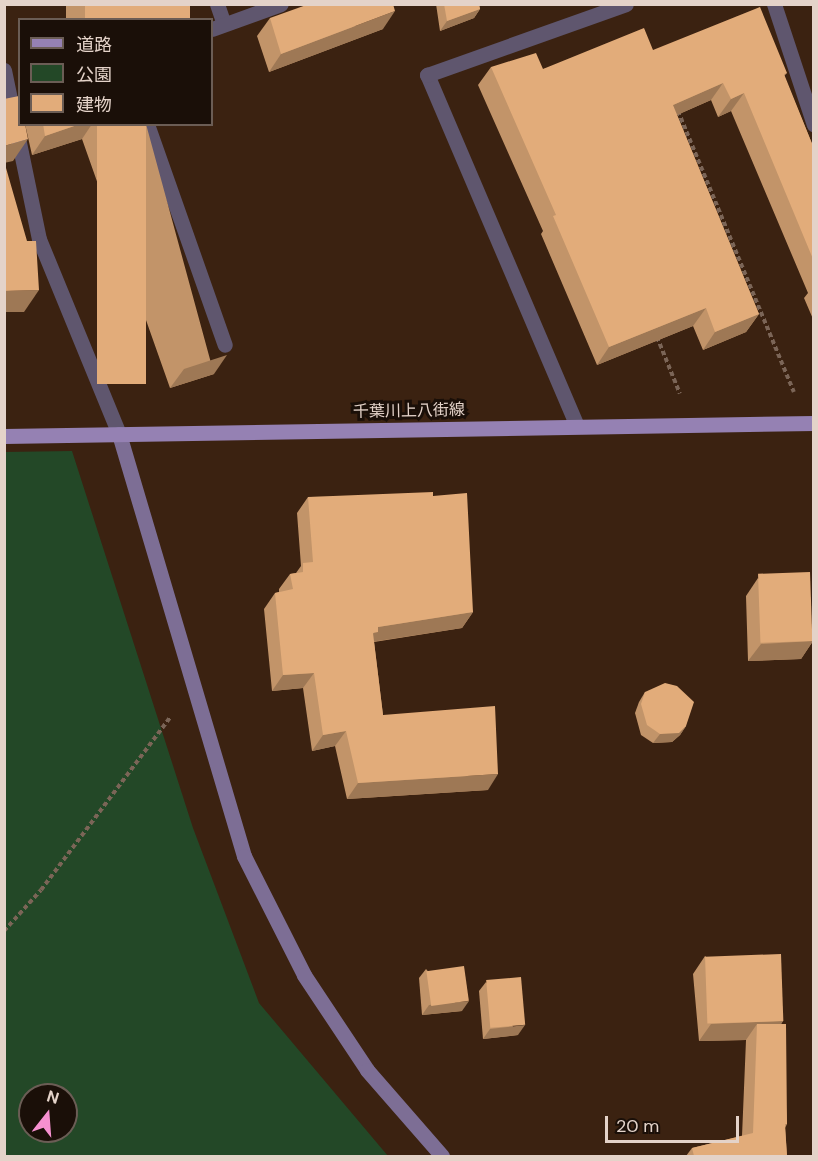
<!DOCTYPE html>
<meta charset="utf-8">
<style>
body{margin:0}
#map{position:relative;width:818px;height:1161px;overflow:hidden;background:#3b2211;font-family:"DM Sans","Noto Sans JP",sans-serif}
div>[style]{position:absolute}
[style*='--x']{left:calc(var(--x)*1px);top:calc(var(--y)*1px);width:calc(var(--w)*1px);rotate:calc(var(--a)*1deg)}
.green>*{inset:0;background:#234827}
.path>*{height:4px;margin-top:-2px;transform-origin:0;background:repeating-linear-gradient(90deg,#7b6557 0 4.5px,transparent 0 7.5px)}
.street>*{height:15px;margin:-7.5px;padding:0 7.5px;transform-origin:7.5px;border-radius:7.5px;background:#5f566e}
.secondary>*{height:15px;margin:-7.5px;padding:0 7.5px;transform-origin:7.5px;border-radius:7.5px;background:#7d6e95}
.primary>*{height:15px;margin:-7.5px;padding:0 7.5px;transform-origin:7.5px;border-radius:7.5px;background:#9581b3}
.wall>*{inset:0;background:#c29469;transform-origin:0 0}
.shaded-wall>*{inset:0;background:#9e7855}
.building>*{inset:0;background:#e2ac7a;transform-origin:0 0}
span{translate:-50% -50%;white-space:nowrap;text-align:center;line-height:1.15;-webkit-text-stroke:6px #1a0f08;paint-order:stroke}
.street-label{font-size:16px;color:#e4d3c9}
.frame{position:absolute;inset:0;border:6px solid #e4d3c9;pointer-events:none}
.legend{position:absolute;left:18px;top:18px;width:195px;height:108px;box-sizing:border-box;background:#1a0f08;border:2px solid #6b5d55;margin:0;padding:8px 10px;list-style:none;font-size:18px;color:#e4d3c9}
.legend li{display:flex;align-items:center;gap:12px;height:30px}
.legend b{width:30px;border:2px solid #6b5d55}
.north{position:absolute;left:18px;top:1083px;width:60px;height:60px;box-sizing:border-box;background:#1a0f08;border:2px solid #6b5d55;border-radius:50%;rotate:17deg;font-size:16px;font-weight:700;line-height:24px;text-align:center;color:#e4d3c9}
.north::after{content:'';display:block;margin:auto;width:21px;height:27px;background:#f690d0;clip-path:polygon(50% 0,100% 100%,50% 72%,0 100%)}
.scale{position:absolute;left:605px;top:1116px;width:134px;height:27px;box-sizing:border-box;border:3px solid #e4d3c9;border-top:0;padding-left:8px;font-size:18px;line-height:21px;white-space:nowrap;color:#e4d3c9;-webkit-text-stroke:4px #1a0f08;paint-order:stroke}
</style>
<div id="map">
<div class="green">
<i style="clip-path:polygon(evenodd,72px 451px,193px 828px,259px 1003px,388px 1156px,5px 1156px,5px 452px,72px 451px,30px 1095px,66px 1095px,66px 1131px,30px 1131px,30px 1095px)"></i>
</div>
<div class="path">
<i style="--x:678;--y:111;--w:304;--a:67.6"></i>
<i style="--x:657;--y:337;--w:61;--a:68"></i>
<i style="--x:4;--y:931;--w:55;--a:-47.9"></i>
<i style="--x:41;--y:890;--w:217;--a:-53.2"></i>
</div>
<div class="street">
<i style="--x:217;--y:4;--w:21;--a:71"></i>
<i style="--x:774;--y:4;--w:127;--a:71.7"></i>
<i style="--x:212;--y:29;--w:73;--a:-19.9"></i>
<i style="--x:4;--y:70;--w:173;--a:78.3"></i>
<i style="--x:39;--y:239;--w:211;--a:67.7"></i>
<i style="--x:147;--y:124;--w:234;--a:70.6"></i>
<i style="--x:577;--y:426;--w:382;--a:-113.1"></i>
<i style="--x:427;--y:75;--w:211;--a:-19.6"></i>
</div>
<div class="secondary">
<i style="--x:119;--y:434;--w:440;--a:73.5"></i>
<i style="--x:244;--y:856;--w:133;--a:63.2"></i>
<i style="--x:304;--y:975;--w:114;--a:56.4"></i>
<i style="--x:367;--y:1070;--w:114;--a:48.9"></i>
</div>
<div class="primary">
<i style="--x:4;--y:436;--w:810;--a:-0.92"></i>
</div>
<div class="wall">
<i style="left:66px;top:4px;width:124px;height:17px"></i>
<i style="clip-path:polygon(436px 4px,480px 4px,479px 5px,480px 9px,474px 18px,440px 31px)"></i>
<i style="clip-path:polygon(270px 18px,383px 29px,269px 72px,257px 36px)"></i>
<i style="clip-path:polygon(653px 50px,787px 73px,784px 76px,813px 146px,813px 319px,804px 298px,808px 293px,731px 111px,718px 117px,711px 100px,677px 115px,759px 314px,746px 332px,703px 350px,693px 326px,597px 365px,541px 234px,543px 231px,478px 85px,491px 67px,543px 69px)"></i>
<i style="clip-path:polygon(25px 124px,146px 124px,214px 374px,170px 388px,82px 139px,32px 155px)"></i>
<i style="clip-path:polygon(433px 496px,473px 612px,462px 628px,374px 642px,383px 715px,488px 790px,347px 799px,335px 746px,312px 751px,303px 688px,272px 691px,264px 609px,275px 593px,279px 592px,279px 589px,290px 574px,296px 573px,301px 566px,297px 513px,308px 497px)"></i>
<i style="clip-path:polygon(758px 578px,813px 641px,801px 659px,748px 661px,746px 596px)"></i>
<i style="clip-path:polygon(645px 692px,686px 726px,680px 735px,672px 742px,653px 743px,641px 735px,635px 713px,639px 702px)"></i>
<i style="clip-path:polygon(705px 956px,783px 1021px,781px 1024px,787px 1124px,785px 1128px,787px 1156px,686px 1156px,692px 1148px,742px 1136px,746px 1040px,699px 1041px,693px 974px)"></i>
<i style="clip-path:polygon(426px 969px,462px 1011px,422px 1015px,419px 978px)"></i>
<i style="clip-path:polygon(486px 982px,518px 1035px,483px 1039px,479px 991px)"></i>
</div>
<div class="shaded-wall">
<i style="clip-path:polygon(480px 9px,474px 18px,440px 31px,447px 21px)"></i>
<i style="clip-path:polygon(395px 11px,383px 29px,269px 72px,281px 54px)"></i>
<i style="clip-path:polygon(723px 83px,711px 100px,661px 122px,673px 105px)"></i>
<i style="clip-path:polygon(744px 93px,731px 111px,718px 117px,731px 99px)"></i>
<i style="clip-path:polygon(80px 124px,92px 124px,82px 139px,32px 155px,45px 136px)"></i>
<i style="clip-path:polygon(28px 139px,13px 161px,4px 163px,4px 146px)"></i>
<i style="clip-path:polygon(39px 290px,24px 312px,4px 312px,4px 291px)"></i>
<i style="clip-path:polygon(706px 308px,693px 326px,597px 365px,609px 347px)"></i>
<i style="clip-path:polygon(759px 314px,746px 332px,703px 350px,715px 332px)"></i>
<i style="clip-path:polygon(227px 355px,214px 374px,170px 388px,184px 369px)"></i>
<i style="clip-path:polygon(473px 612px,462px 628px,371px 642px,362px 649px,378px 627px)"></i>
<i style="clip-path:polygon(813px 641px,801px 659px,748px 661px,761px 644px)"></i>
<i style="clip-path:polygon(314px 673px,303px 688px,272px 691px,283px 675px)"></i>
<i style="clip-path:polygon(686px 726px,680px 735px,672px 742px,653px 743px,660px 734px)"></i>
<i style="clip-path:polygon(346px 731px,335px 746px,312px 751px,323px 735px)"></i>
<i style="clip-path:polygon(498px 774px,488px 790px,347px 799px,358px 783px)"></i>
<i style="clip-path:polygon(469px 1001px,462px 1011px,422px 1015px,429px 1005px)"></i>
<i style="clip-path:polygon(783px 1021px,771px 1039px,757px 1024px,746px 1040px,699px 1041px,711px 1024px)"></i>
<i style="clip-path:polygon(525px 1025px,518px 1035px,483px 1039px,490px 1029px)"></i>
</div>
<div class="building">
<i style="left:85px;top:4px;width:105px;height:17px"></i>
<i style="clip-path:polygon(309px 4px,393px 4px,395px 11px,281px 54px,270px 18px)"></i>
<i style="clip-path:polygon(444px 4px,479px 4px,480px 9px,447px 21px)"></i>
<i style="clip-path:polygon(760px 7px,787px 73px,784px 74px,813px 146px,813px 259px,744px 93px,731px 99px,723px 83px,673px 105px,759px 314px,715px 332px,706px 308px,609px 347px,553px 216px,556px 215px,491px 67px,536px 53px,543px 69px,644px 28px,653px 50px)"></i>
<i style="clip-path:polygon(19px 96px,20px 124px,25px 124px,28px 139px,4px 146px,4px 99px)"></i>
<i style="clip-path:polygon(43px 124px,80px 124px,45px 136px)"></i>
<i style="left:97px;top:124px;width:49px;height:260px"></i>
<i style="clip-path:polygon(4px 161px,27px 241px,36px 241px,39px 290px,4px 291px)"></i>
<i style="clip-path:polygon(433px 492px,433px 496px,467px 493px,473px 612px,378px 627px,378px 632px,373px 633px,383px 715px,495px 706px,498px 774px,358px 783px,346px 731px,323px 735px,314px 673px,283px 675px,275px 593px,293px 589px,290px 574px,303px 572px,303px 563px,313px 562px,308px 497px)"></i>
<i style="left:810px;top:572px;width:69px;height:52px;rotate:88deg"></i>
<i style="clip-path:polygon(665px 683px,677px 686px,694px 702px,686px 726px,679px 733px,660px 734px,647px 725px,641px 704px,645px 692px)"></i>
<i style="left:781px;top:954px;width:67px;height:76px;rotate:88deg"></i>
<i style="left:464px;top:966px;width:35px;height:38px;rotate:82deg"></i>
<i style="left:521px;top:977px;width:48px;height:35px;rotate:85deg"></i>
<i style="clip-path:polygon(757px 1024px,786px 1024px,787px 1124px,785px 1124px,787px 1156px,694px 1156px,692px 1148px,753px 1133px)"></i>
</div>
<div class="street-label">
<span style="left:409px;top:411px;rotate:-1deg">千葉川上八街線</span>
</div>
<div class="frame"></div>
<ul class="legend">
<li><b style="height:8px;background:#9581b3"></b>道路</li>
<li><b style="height:16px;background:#234827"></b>公園</li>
<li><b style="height:16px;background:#e2ac7a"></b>建物</li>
</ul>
<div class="north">N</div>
<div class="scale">20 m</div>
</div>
